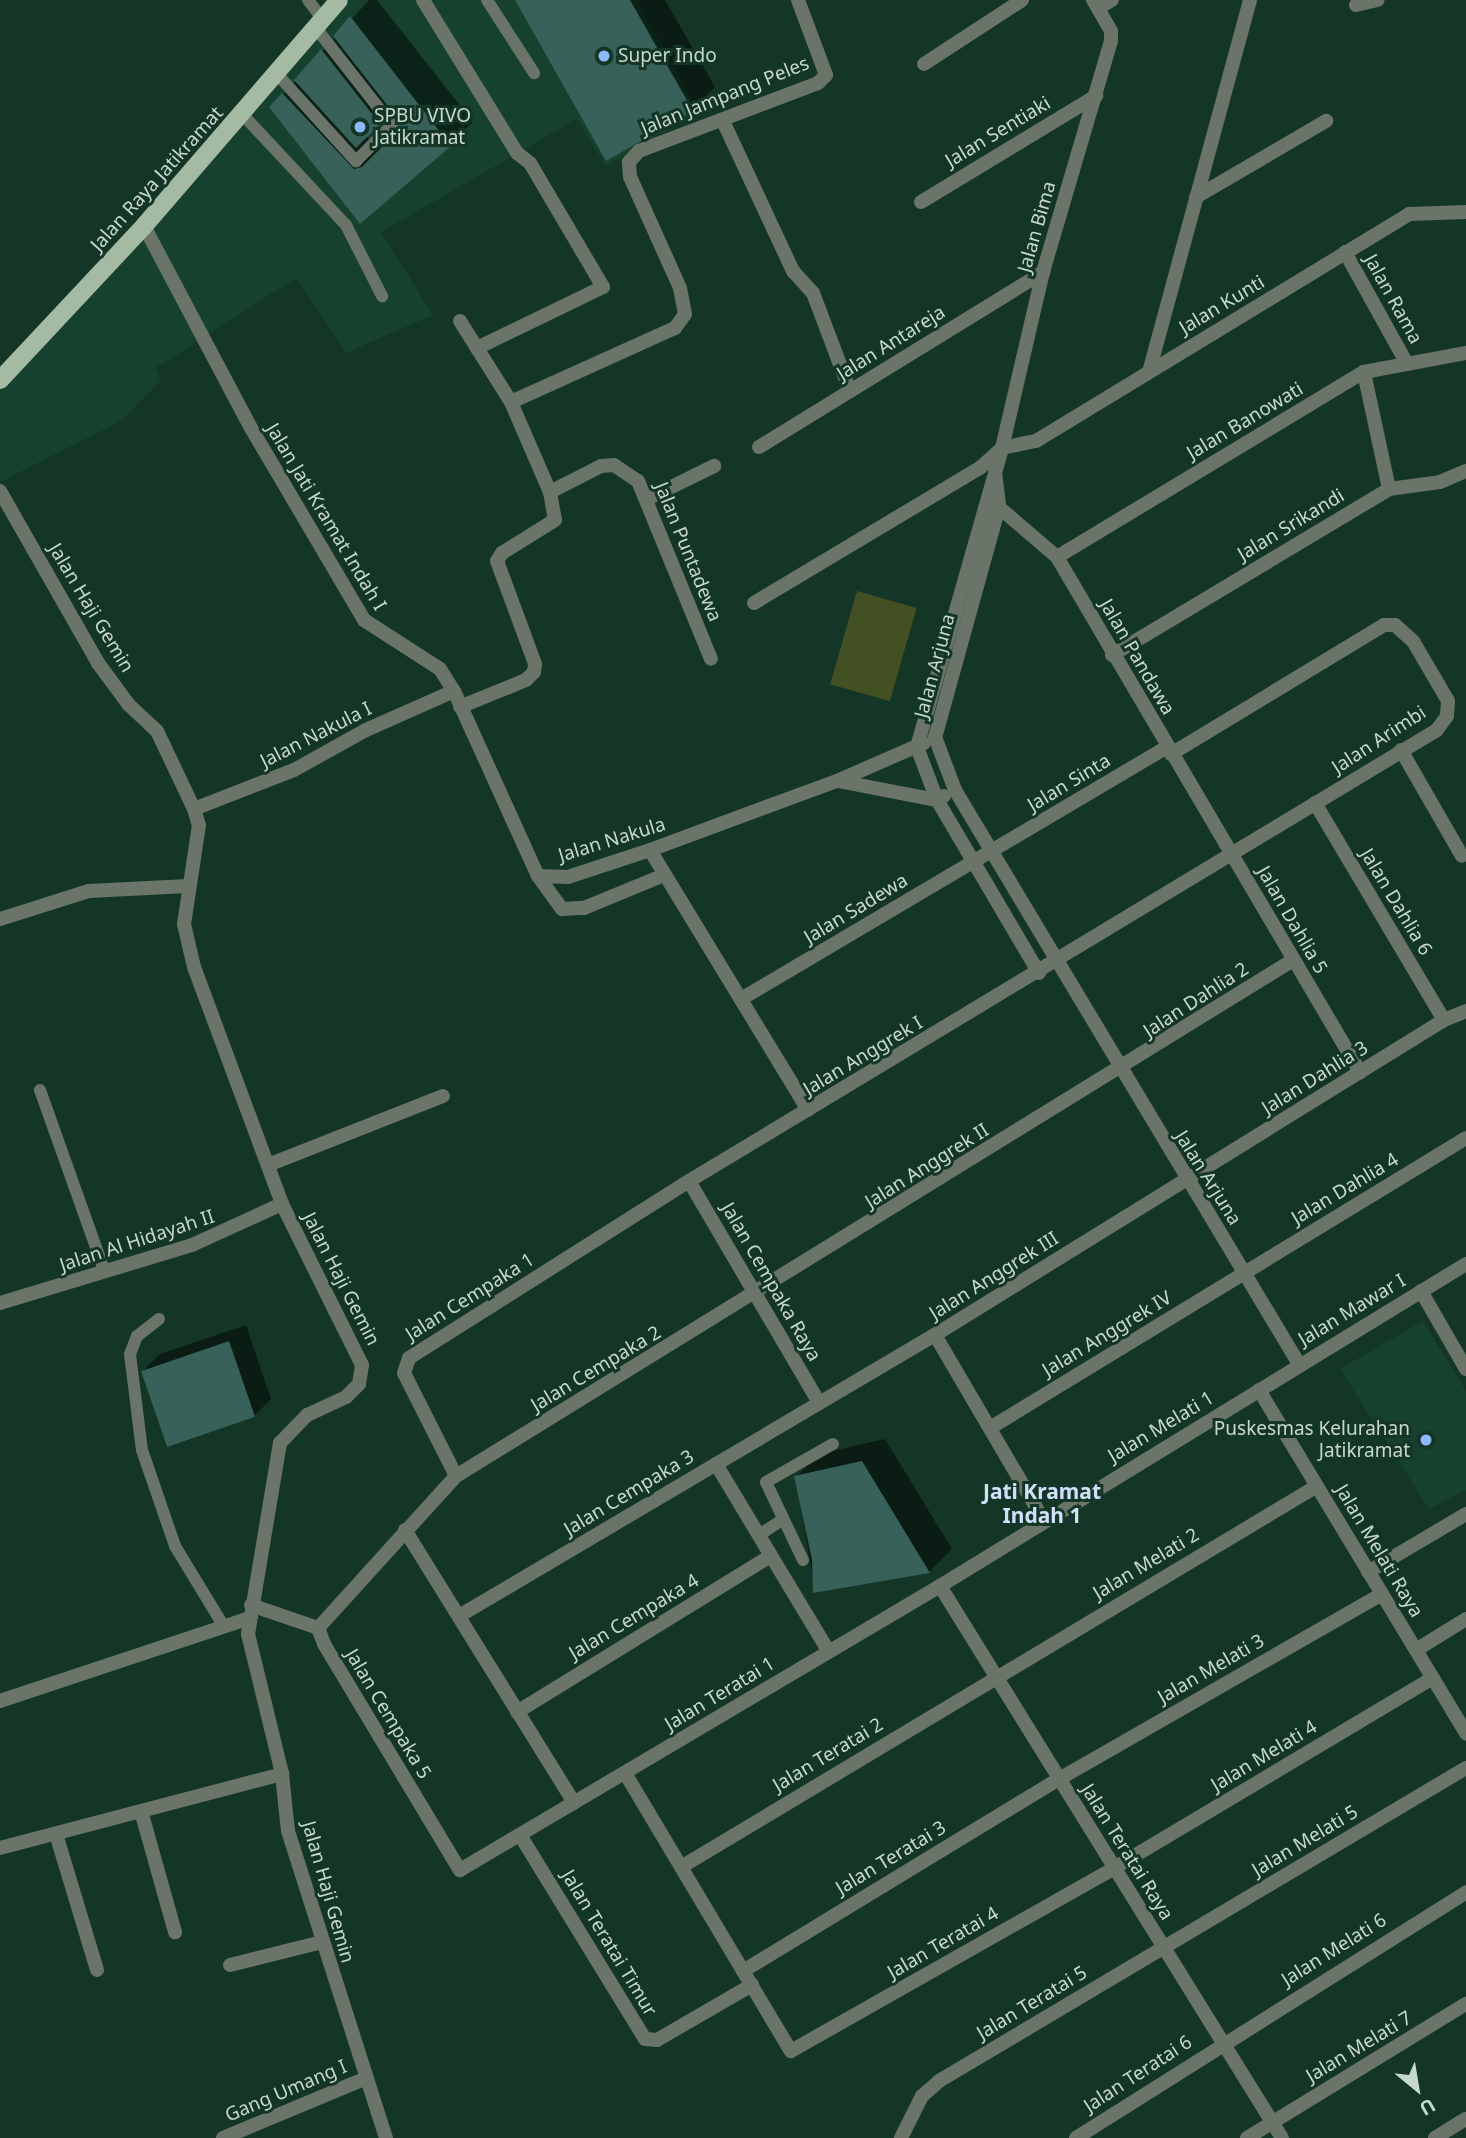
<!DOCTYPE html>
<style>
body{margin:0}
#map{position:relative;width:1466px;height:2138px;overflow:hidden;background:#143626;font-family:"Noto Sans",sans-serif}
div>[style]{position:absolute}
[style*='--x']{left:calc(var(--x)*1px);top:calc(var(--y)*1px);width:calc(var(--w)*1px);rotate:calc(var(--a)*1deg)}
.built>*{inset:0;background:#16412e}
.green>*{inset:0;background:#435023;transform-origin:0 0}
.shadow>*{inset:0;background:#0007}
.building>*{inset:0;background:#376159;transform-origin:0 0}
.service>*{height:12px;margin:-6px;padding:0 6px;transform-origin:6px;border-radius:6px;background:#6a7468}
.minor>*{height:14px;margin:-7px;padding:0 7px;transform-origin:7px;border-radius:7px;background:#6a7468}
.primary>*{height:18px;margin:-9px;padding:0 9px;transform-origin:9px;border-radius:9px;background:#a4baa2}
.dots>*{width:19px;height:19px;translate:-50% -50%;box-sizing:border-box;border:4px solid #143626;border-radius:50%}
span{translate:-50% -50%;white-space:nowrap;text-align:center;line-height:1.15;-webkit-text-stroke:6px #143626;paint-order:stroke}
.poi-label{font-size:19px;color:#c7d9cf}
.left{translate:0 -50%;text-align:left}
.right{translate:-100% -50%;text-align:right}
.street-label{font-size:19px;color:#c7d9cf}
.neighbourhood-label{font-size:21px;color:#d0e0fa;font-weight:700}
.north{position:absolute;left:1382px;top:2054px;width:70px;height:70px;-webkit-text-stroke:5px #143626;paint-order:stroke;rotate:150deg;font-size:19px;font-weight:700;line-height:28px;text-align:center;color:#c7d9cf}
.north::after{content:'';display:block;margin:auto;width:24px;height:32px;background:#c7d9cf;clip-path:polygon(50% 0,100% 100%,50% 72%,0 100%)}
</style>
<div id="map">
<div class="built">
<i style="clip-path:polygon(337px 0,637px 0,699px 112px,606px 166px,577px 119px,381px 232px,433px 315px,346px 353px,296px 278px,156px 368px,161px 380px,121px 421px,0 482px,0 377px)"></i>
<i style="clip-path:polygon(1423px 1321px,1466px 1391px,1466px 1490px,1429px 1509px,1340px 1369px)"></i>
</div>
<div class="green">
<i style="left:857px;top:591px;width:62px;height:97px;rotate:16deg"></i>
</div>
<div class="shadow">
<i style="clip-path:polygon(evenodd,369px 0,377px 0,473px 122px,361px 222px,272px 107px,369px 0,393px 109px,401px 119px,400px 132px,377px 148px,366px 136px,393px 109px)"></i>
<i style="clip-path:polygon(517px 0,665px 0,715px 87px,692px 110px)"></i>
<i style="clip-path:polygon(246px 1325px,271px 1399px,254px 1416px,143px 1371px,160px 1354px)"></i>
<i style="clip-path:polygon(885px 1439px,952px 1549px,930px 1571px,815px 1591px,796px 1477px,819px 1454px)"></i>
</div>
<div class="building">
<i style="clip-path:polygon(515px 0,630px 0,693px 111px,606px 161px)"></i>
<i style="clip-path:polygon(350px 16px,451px 146px,360px 224px,269px 107px,282px 93px,354px 169px,362px 167px,398px 131px,399px 120px,333px 36px)"></i>
<i style="clip-path:polygon(321px 49px,380px 124px,356px 148px,294px 80px)"></i>
<i style="left:229px;top:1341px;width:80px;height:93px;rotate:71deg"></i>
<i style="clip-path:polygon(862px 1461px,930px 1573px,813px 1593px,812px 1560px,794px 1476px)"></i>
</div>
<div class="service">
<i style="--x:308;--y:0;--w:25;--a:53"></i>
<i style="--x:487;--y:0;--w:87;--a:57.2"></i>
<i style="--x:277;--y:74;--w:118;--a:47.8"></i>
<i style="--x:356;--y:161;--w:51;--a:-45"></i>
<i style="--x:392;--y:125;--w:123;--a:-128.1"></i>
<i style="--x:243;--y:115;--w:151;--a:46.9"></i>
<i style="--x:346;--y:225;--w:80;--a:63.1"></i>
<i style="--x:40;--y:1090;--w:191;--a:70.4"></i>
<i style="--x:159;--y:1319;--w:28;--a:142"></i>
<i style="--x:137;--y:1336;--w:19;--a:111"></i>
<i style="--x:130;--y:1354;--w:97;--a:82.9"></i>
<i style="--x:142;--y:1450;--w:102;--a:71"></i>
<i style="--x:175;--y:1546;--w:92;--a:58.7"></i>
<i style="--x:759;--y:1535;--w:27;--a:-33"></i>
<i style="--x:803;--y:1560;--w:86;--a:-115.4"></i>
<i style="--x:766;--y:1482;--w:77;--a:-29.6"></i>
</div>
<div class="minor">
<i style="--x:423;--y:0;--w:180;--a:58.4"></i>
<i style="--x:517;--y:153;--w:16;--a:38"></i>
<i style="--x:530;--y:163;--w:144;--a:59.5"></i>
<i style="--x:603;--y:287;--w:140;--a:154.2"></i>
<i style="--x:477;--y:348;--w:64;--a:57.8"></i>
<i style="--x:511;--y:402;--w:98;--a:66.6"></i>
<i style="--x:550;--y:492;--w:28;--a:80"></i>
<i style="--x:555;--y:520;--w:62;--a:148.1"></i>
<i style="--x:502;--y:553;--w:9;--a:122"></i>
<i style="--x:497;--y:561;--w:110;--a:69.7"></i>
<i style="--x:535;--y:664;--w:8;--a:97"></i>
<i style="--x:534;--y:672;--w:11;--a:135"></i>
<i style="--x:526;--y:680;--w:71;--a:157.8"></i>
<i style="--x:1356;--y:5;--w:22;--a:-13"></i>
<i style="--x:1098;--y:8;--w:16;--a:-30"></i>
<i style="--x:924;--y:64;--w:117;--a:-33.1"></i>
<i style="--x:723;--y:121;--w:166;--a:65"></i>
<i style="--x:793;--y:271;--w:30;--a:48"></i>
<i style="--x:813;--y:293;--w:105;--a:69.3"></i>
<i style="--x:1196;--y:197;--w:151;--a:-30.3"></i>
<i style="--x:921;--y:202;--w:205;--a:-31.2"></i>
<i style="--x:144;--y:226;--w:229;--a:62.1"></i>
<i style="--x:251;--y:428;--w:223;--a:59.5"></i>
<i style="--x:364;--y:620;--w:90;--a:32.8"></i>
<i style="--x:440;--y:669;--w:26;--a:58"></i>
<i style="--x:454;--y:691;--w:203;--a:65.6"></i>
<i style="--x:538;--y:876;--w:41;--a:54"></i>
<i style="--x:562;--y:909;--w:22;--a:-3"></i>
<i style="--x:584;--y:908;--w:87;--a:-22.4"></i>
<i style="--x:1345;--y:252;--w:128;--a:61"></i>
<i style="--x:460;--y:321;--w:32;--a:58"></i>
<i style="--x:1149;--y:372;--w:385;--a:-74.8"></i>
<i style="--x:511;--y:402;--w:180;--a:-24.3"></i>
<i style="--x:675;--y:328;--w:17;--a:-54"></i>
<i style="--x:685;--y:314;--w:26;--a:-101"></i>
<i style="--x:680;--y:288;--w:122;--a:-114.2"></i>
<i style="--x:630;--y:177;--w:15;--a:-94"></i>
<i style="--x:629;--y:162;--w:15;--a:-48"></i>
<i style="--x:639;--y:151;--w:191;--a:-20.8"></i>
<i style="--x:818;--y:83;--w:11;--a:-45"></i>
<i style="--x:826;--y:75;--w:80;--a:-110.5"></i>
<i style="--x:759;--y:447;--w:334;--a:-31.6"></i>
<i style="--x:995;--y:472;--w:35;--a:83"></i>
<i style="--x:999;--y:507;--w:239;--a:105.5"></i>
<i style="--x:935;--y:737;--w:57;--a:69.3"></i>
<i style="--x:955;--y:790;--w:669;--a:59.07"></i>
<i style="--x:1389;--y:489;--w:51;--a:-7.8"></i>
<i style="--x:1440;--y:482;--w:28;--a:-23"></i>
<i style="--x:0;--y:491;--w:198;--a:60.3"></i>
<i style="--x:98;--y:663;--w:52;--a:53.6"></i>
<i style="--x:129;--y:705;--w:38;--a:43"></i>
<i style="--x:157;--y:731;--w:86;--a:64.6"></i>
<i style="--x:194;--y:809;--w:17;--a:73"></i>
<i style="--x:199;--y:825;--w:100;--a:98.6"></i>
<i style="--x:184;--y:924;--w:44;--a:76.9"></i>
<i style="--x:194;--y:967;--w:253;--a:69.6"></i>
<i style="--x:282;--y:1204;--w:180;--a:63.6"></i>
<i style="--x:362;--y:1365;--w:19;--a:99"></i>
<i style="--x:359;--y:1384;--w:18;--a:135"></i>
<i style="--x:346;--y:1397;--w:43;--a:155.2"></i>
<i style="--x:307;--y:1415;--w:39;--a:134"></i>
<i style="--x:280;--y:1443;--w:194;--a:99.5"></i>
<i style="--x:248;--y:1634;--w:144;--a:76.3"></i>
<i style="--x:282;--y:1774;--w:57;--a:84"></i>
<i style="--x:288;--y:1831;--w:322;--a:72.3"></i>
<i style="--x:550;--y:492;--w:57;--a:-27"></i>
<i style="--x:601;--y:466;--w:13;--a:-4"></i>
<i style="--x:614;--y:465;--w:29;--a:34"></i>
<i style="--x:638;--y:481;--w:192;--a:67.7"></i>
<i style="--x:647;--y:499;--w:75;--a:-26.2"></i>
<i style="--x:994;--y:503;--w:83;--a:40.6"></i>
<i style="--x:1057;--y:557;--w:598;--a:59.53"></i>
<i style="--x:1057;--y:557;--w:358;--a:-31.1"></i>
<i style="--x:1364;--y:372;--w:104;--a:-10.6"></i>
<i style="--x:754;--y:603;--w:263;--a:-30.9"></i>
<i style="--x:980;--y:468;--w:30;--a:-42"></i>
<i style="--x:1002;--y:448;--w:35;--a:-12"></i>
<i style="--x:1036;--y:441;--w:437;--a:-31.3"></i>
<i style="--x:1409;--y:214;--w:57;--a:-2"></i>
<i style="--x:1112;--y:655;--w:323;--a:-30.9"></i>
<i style="--x:1389;--y:489;--w:120;--a:-102.1"></i>
<i style="--x:1401;--y:750;--w:122;--a:60.1"></i>
<i style="--x:1171;--y:754;--w:249;--a:-31.2"></i>
<i style="--x:1384;--y:625;--w:11;--a:0"></i>
<i style="--x:1395;--y:625;--w:24;--a:42"></i>
<i style="--x:1413;--y:641;--w:69;--a:59.7"></i>
<i style="--x:1448;--y:701;--w:15;--a:94"></i>
<i style="--x:1447;--y:716;--w:17;--a:126"></i>
<i style="--x:1437;--y:730;--w:873;--a:148.91"></i>
<i style="--x:689;--y:1181;--w:331;--a:147.7"></i>
<i style="--x:409;--y:1358;--w:16;--a:108"></i>
<i style="--x:404;--y:1373;--w:115;--a:63.2"></i>
<i style="--x:456;--y:1476;--w:205;--a:132.2"></i>
<i style="--x:318;--y:1628;--w:17;--a:69"></i>
<i style="--x:324;--y:1644;--w:264;--a:59"></i>
<i style="--x:460;--y:1870;--w:558;--a:-30.61"></i>
<i style="--x:940;--y:1586;--w:617;--a:-31.47"></i>
<i style="--x:838;--y:781;--w:101;--a:10.9"></i>
<i style="--x:937;--y:800;--w:8;--a:-30"></i>
<i style="--x:1315;--y:803;--w:252;--a:59.3"></i>
<i style="--x:194;--y:809;--w:107;--a:-21.3"></i>
<i style="--x:294;--y:770;--w:82;--a:-29.1"></i>
<i style="--x:366;--y:730;--w:96;--a:-23.9"></i>
<i style="--x:650;--y:850;--w:304;--a:58.7"></i>
<i style="--x:538;--y:876;--w:30;--a:2"></i>
<i style="--x:568;--y:877;--w:86;--a:-18.2"></i>
<i style="--x:650;--y:850;--w:199;--a:-20.3"></i>
<i style="--x:837;--y:781;--w:95;--a:-23.6"></i>
<i style="--x:0;--y:919;--w:93;--a:-17.5"></i>
<i style="--x:89;--y:891;--w:99;--a:-2.9"></i>
<i style="--x:1039;--y:973;--w:201;--a:-120.5"></i>
<i style="--x:937;--y:800;--w:57;--a:-110.7"></i>
<i style="--x:917;--y:747;--w:311;--a:-74.1"></i>
<i style="--x:1002;--y:448;--w:181;--a:-76.9"></i>
<i style="--x:1043;--y:272;--w:241;--a:-73.6"></i>
<i style="--x:1111;--y:41;--w:10;--a:-90"></i>
<i style="--x:1111;--y:31;--w:36;--a:-120"></i>
<i style="--x:741;--y:999;--w:495;--a:-30.6"></i>
<i style="--x:268;--y:1165;--w:188;--a:-21.5"></i>
<i style="--x:689;--y:1181;--w:257;--a:59.6"></i>
<i style="--x:1421;--y:1291;--w:90;--a:60"></i>
<i style="--x:0;--y:1303;--w:201;--a:-16.8"></i>
<i style="--x:192;--y:1245;--w:99;--a:-24.5"></i>
<i style="--x:935;--y:1335;--w:216;--a:59.6"></i>
<i style="--x:1259;--y:1390;--w:401;--a:58.9"></i>
<i style="--x:990;--y:1428;--w:557;--a:-31.35"></i>
<i style="--x:716;--y:1464;--w:219;--a:59"></i>
<i style="--x:456;--y:1476;--w:983;--a:-31.65"></i>
<i style="--x:405;--y:1530;--w:321;--a:58.2"></i>
<i style="--x:1368;--y:1572;--w:114;--a:-30.6"></i>
<i style="--x:940;--y:1586;--w:649;--a:58.22"></i>
<i style="--x:251;--y:1605;--w:71;--a:18.9"></i>
<i style="--x:459;--y:1616;--w:556;--a:-30.58"></i>
<i style="--x:938;--y:1333;--w:595;--a:-31.74"></i>
<i style="--x:1444;--y:1020;--w:24;--a:-22"></i>
<i style="--x:1416;--y:1650;--w:59;--a:-31.8"></i>
<i style="--x:0;--y:1701;--w:262;--a:-18.4"></i>
<i style="--x:517;--y:1712;--w:298;--a:-31.6"></i>
<i style="--x:625;--y:1773;--w:324;--a:59.2"></i>
<i style="--x:791;--y:2051;--w:371;--a:-29.5"></i>
<i style="--x:1114;--y:1868;--w:371;--a:-30.8"></i>
<i style="--x:141;--y:1811;--w:126;--a:74.3"></i>
<i style="--x:56;--y:1834;--w:142;--a:73.2"></i>
<i style="--x:520;--y:1835;--w:239;--a:58.5"></i>
<i style="--x:645;--y:2039;--w:12;--a:5"></i>
<i style="--x:657;--y:2040;--w:110;--a:-30.1"></i>
<i style="--x:0;--y:1848;--w:292;--a:-14.7"></i>
<i style="--x:681;--y:1867;--w:741;--a:-30.92"></i>
<i style="--x:230;--y:1965;--w:95;--a:-14"></i>
<i style="--x:743;--y:1971;--w:370;--a:-31.3"></i>
<i style="--x:1059;--y:1779;--w:372;--a:-29.8"></i>
<i style="--x:223;--y:2138;--w:153;--a:-22.7"></i>
<i style="--x:901;--y:2138;--w:47;--a:-63.4"></i>
<i style="--x:922;--y:2096;--w:23;--a:-41"></i>
<i style="--x:939;--y:2081;--w:613;--a:-30.71"></i>
<i style="--x:1076;--y:2138;--w:461;--a:-32.2"></i>
<i style="--x:1247;--y:2138;--w:257;--a:-31.5"></i>
<i style="--x:1435;--y:2138;--w:36;--a:-32"></i>
</div>
<div class="primary">
<i style="--x:0;--y:380;--w:211;--a:-46.9"></i>
<i style="--x:144;--y:226;--w:298;--a:-49.2"></i>
</div>
<div class="dots">
<i style="left:604px;top:56px;background:#8eb9fc"></i>
<i style="left:360px;top:127px;background:#8eb9fc"></i>
<i style="left:1426px;top:1440px;background:#8eb9fc"></i>
</div>
<div class="poi-label">
<span class="left" style="left:618px;top:56px">Super Indo</span>
<span class="left" style="left:374px;top:127px">SPBU VIVO<br>Jatikramat</span>
<span class="right" style="left:1410px;top:1440px">Puskesmas Kelurahan<br>Jatikramat</span>
</div>
<div class="street-label">
<span style="left:725px;top:96px;rotate:-22deg">Jalan Jampang Peles</span>
<span style="left:998px;top:132px;rotate:-31deg">Jalan Sentiaki</span>
<span style="left:157px;top:179px;rotate:-48deg">Jalan Raya Jatikramat</span>
<span style="left:1037px;top:227px;rotate:-74deg">Jalan Bima</span>
<span style="left:1393px;top:299px;rotate:61deg">Jalan Rama</span>
<span style="left:1222px;top:305px;rotate:-31deg">Jalan Kunti</span>
<span style="left:891px;top:343px;rotate:-32deg">Jalan Antareja</span>
<span style="left:1245px;top:421px;rotate:-31deg">Jalan Banowati</span>
<span style="left:326px;top:517px;rotate:59deg">Jalan Jati Kramat Indah I</span>
<span style="left:1291px;top:525px;rotate:-31deg">Jalan Srikandi</span>
<span style="left:688px;top:552px;rotate:68deg">Jalan Puntadewa</span>
<span style="left:91px;top:608px;rotate:59deg">Jalan Haji Gemin</span>
<span style="left:1137px;top:657px;rotate:60deg">Jalan Pandawa</span>
<span style="left:935px;top:666px;rotate:-75deg">Jalan Arjuna</span>
<span style="left:316px;top:735px;rotate:-27deg">Jalan Nakula I</span>
<span style="left:1379px;top:740px;rotate:-33deg">Jalan Arimbi</span>
<span style="left:1069px;top:783px;rotate:-31deg">Jalan Sinta</span>
<span style="left:612px;top:840px;rotate:-17deg">Jalan Nakula</span>
<span style="left:1396px;top:902px;rotate:59deg">Jalan Dahlia 6</span>
<span style="left:856px;top:909px;rotate:-31deg">Jalan Sadewa</span>
<span style="left:1292px;top:920px;rotate:60deg">Jalan Dahlia 5</span>
<span style="left:1196px;top:1000px;rotate:-33deg">Jalan Dahlia 2</span>
<span style="left:863px;top:1056px;rotate:-31deg">Jalan Anggrek I</span>
<span style="left:1315px;top:1078px;rotate:-32deg">Jalan Dahlia 3</span>
<span style="left:927px;top:1166px;rotate:-32deg">Jalan Anggrek II</span>
<span style="left:1208px;top:1178px;rotate:58deg">Jalan Arjuna</span>
<span style="left:1345px;top:1189px;rotate:-31deg">Jalan Dahlia 4</span>
<span style="left:137px;top:1241px;rotate:-18deg">Jalan Al Hidayah II</span>
<span style="left:994px;top:1276px;rotate:-32deg">Jalan Anggrek III</span>
<span style="left:341px;top:1279px;rotate:63deg">Jalan Haji Gemin</span>
<span style="left:771px;top:1282px;rotate:60deg">Jalan Cempaka Raya</span>
<span style="left:470px;top:1297px;rotate:-32deg">Jalan Cempaka 1</span>
<span style="left:1352px;top:1310px;rotate:-31deg">Jalan Mawar I</span>
<span style="left:1107px;top:1334px;rotate:-31deg">Jalan Anggrek IV</span>
<span style="left:596px;top:1369px;rotate:-31deg">Jalan Cempaka 2</span>
<span style="left:1161px;top:1427px;rotate:-31deg">Jalan Melati 1</span>
<span style="left:629px;top:1493px;rotate:-31deg">Jalan Cempaka 3</span>
<span style="left:1379px;top:1551px;rotate:59deg">Jalan Melati Raya</span>
<span style="left:1146px;top:1564px;rotate:-31deg">Jalan Melati 2</span>
<span style="left:634px;top:1617px;rotate:-31deg">Jalan Cempaka 4</span>
<span style="left:1211px;top:1669px;rotate:-30deg">Jalan Melati 3</span>
<span style="left:720px;top:1694px;rotate:-31deg">Jalan Teratai 1</span>
<span style="left:388px;top:1714px;rotate:59deg">Jalan Cempaka 5</span>
<span style="left:828px;top:1755px;rotate:-31deg">Jalan Teratai 2</span>
<span style="left:1264px;top:1756px;rotate:-31deg">Jalan Melati 4</span>
<span style="left:1305px;top:1841px;rotate:-31deg">Jalan Melati 5</span>
<span style="left:1127px;top:1852px;rotate:58deg">Jalan Teratai Raya</span>
<span style="left:891px;top:1858px;rotate:-31deg">Jalan Teratai 3</span>
<span style="left:328px;top:1892px;rotate:74deg">Jalan Haji Gemin</span>
<span style="left:609px;top:1943px;rotate:59deg">Jalan Teratai Timur</span>
<span style="left:943px;top:1943px;rotate:-30deg">Jalan Teratai 4</span>
<span style="left:1334px;top:1950px;rotate:-32deg">Jalan Melati 6</span>
<span style="left:1032px;top:2003px;rotate:-31deg">Jalan Teratai 5</span>
<span style="left:1359px;top:2047px;rotate:-31deg">Jalan Melati 7</span>
<span style="left:1138px;top:2074px;rotate:-33deg">Jalan Teratai 6</span>
<span style="left:286px;top:2091px;rotate:-23deg">Gang Umang I</span>
</div>
<div class="neighbourhood-label">
<span style="left:1042px;top:1503px">Jati Kramat<br>Indah 1</span>
</div>
<div class="north">U</div>
</div>
